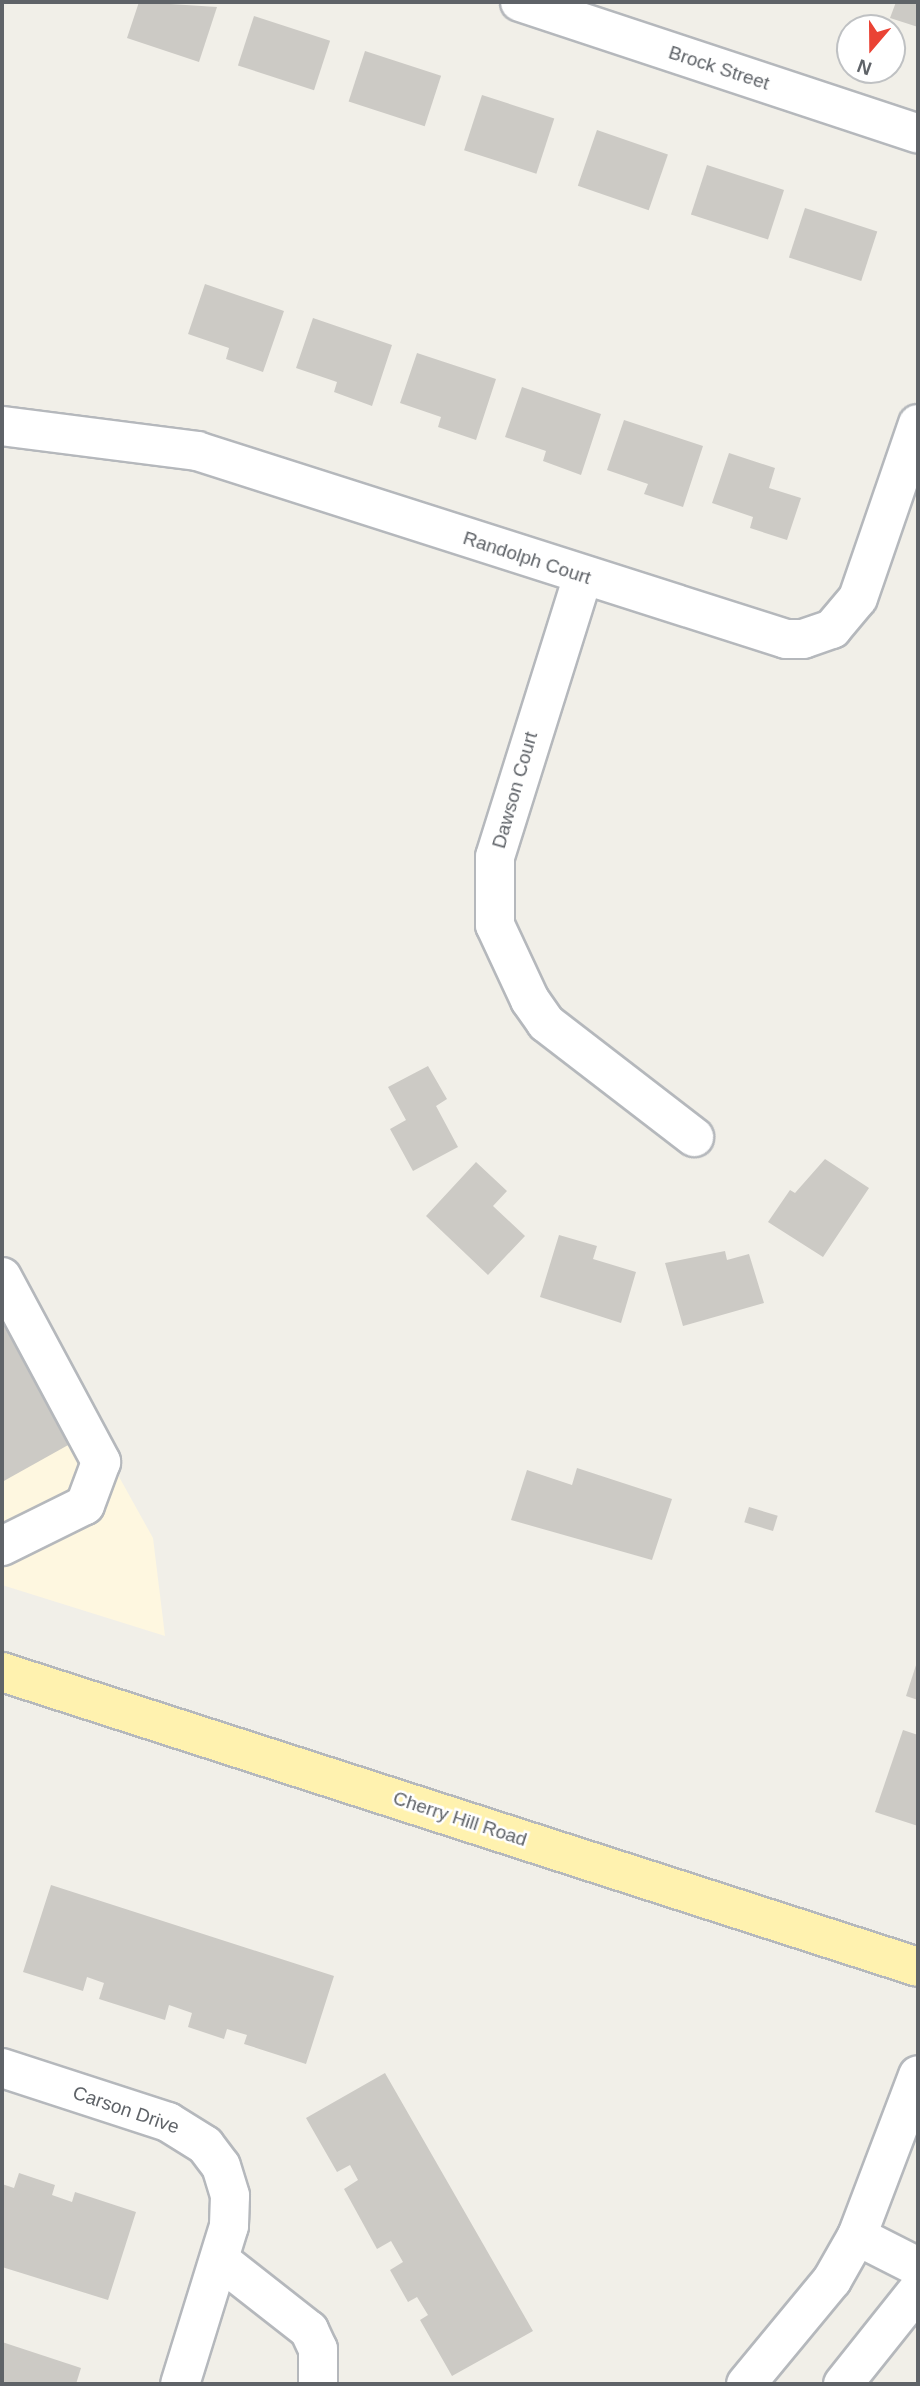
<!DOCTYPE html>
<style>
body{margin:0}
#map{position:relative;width:920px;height:2386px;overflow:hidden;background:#f1efe8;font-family:Helvetica,sans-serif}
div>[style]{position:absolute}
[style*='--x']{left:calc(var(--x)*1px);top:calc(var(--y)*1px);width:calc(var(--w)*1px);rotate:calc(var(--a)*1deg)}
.commercial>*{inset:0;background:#fef7e0}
.building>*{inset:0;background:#cccac5;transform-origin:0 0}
.roads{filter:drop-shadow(2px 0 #b5b8bc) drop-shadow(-2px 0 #b5b8bc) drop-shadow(0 2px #b5b8bc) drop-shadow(0 -2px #b5b8bc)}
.minor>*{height:38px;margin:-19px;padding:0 19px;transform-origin:19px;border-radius:19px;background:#fff}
.major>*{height:38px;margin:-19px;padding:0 19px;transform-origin:19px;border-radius:19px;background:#fff2af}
span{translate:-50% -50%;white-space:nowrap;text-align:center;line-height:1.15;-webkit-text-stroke:5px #fff;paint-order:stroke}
.street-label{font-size:19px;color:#5f6368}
.frame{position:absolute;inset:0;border:4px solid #5f6368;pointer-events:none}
.north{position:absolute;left:836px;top:14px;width:70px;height:70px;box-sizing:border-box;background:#fff;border:2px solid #bfc1c3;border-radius:50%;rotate:200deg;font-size:19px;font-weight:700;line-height:28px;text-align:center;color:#5f6368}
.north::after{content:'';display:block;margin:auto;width:24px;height:32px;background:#ea4335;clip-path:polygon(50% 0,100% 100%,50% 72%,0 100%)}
</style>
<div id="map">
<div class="commercial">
<i style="clip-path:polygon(2px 1266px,153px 1538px,165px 1636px,2px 1585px)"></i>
</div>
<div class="building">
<i style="clip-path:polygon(139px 2px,217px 7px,199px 62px,127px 38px)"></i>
<i style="clip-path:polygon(896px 2px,918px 2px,918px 27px,890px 18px)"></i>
<i style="left:254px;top:16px;width:80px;height:52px;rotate:18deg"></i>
<i style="left:365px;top:51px;width:80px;height:53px;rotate:18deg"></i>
<i style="left:482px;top:95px;width:76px;height:58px;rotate:18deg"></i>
<i style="left:597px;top:130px;width:75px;height:59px;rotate:19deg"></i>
<i style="left:707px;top:165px;width:81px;height:52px;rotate:18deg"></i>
<i style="left:805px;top:208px;width:76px;height:52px;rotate:18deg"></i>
<i style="clip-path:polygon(205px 284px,284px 311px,263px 372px,226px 359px,229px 348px,188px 334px)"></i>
<i style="clip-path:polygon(313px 318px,392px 345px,372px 406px,334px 392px,337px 382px,296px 368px)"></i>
<i style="clip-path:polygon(417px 353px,496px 379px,476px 440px,438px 427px,441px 417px,400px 403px)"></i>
<i style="clip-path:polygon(522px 387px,601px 414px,581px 475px,543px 461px,546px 451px,505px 437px)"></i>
<i style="clip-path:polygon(624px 420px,703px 446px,683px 507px,644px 494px,648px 484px,607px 470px)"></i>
<i style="clip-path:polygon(729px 453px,775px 468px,769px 488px,801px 498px,787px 540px,750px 528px,753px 517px,712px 503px)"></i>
<i style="clip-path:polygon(428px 1066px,447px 1099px,436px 1106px,458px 1147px,413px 1171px,390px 1129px,406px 1120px,388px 1087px)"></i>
<i style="clip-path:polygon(825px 1159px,869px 1188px,823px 1257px,768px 1222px,790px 1190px,795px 1193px)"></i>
<i style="clip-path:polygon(476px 1162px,507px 1191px,493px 1206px,525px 1236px,488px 1275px,426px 1216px)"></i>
<i style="clip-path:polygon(559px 1235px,597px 1246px,593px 1259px,636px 1272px,621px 1323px,540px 1297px)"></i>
<i style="clip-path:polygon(725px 1251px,727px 1260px,749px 1254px,764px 1303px,683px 1326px,665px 1263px)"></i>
<i style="clip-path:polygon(2px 1321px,70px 1444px,2px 1482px)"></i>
<i style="clip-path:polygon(577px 1468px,672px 1499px,652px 1560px,511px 1520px,527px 1470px,572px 1485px)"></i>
<i style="left:749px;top:1507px;width:30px;height:16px;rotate:17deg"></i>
<i style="clip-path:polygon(918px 1659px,918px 1700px,906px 1696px)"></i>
<i style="clip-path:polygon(903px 1730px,918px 1735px,918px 1826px,875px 1812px)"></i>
<i style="clip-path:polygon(51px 1885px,334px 1976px,306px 2064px,244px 2044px,247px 2035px,227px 2029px,224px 2039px,188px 2027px,192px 2013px,169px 2005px,165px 2020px,99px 1999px,104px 1983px,87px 1977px,83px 1991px,23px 1972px)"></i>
<i style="clip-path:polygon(385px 2073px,533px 2331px,452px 2376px,420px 2320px,428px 2315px,417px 2297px,408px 2302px,390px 2270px,403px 2262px,391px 2241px,377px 2249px,344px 2189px,358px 2180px,350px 2165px,337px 2172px,306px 2118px)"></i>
<i style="clip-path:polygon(19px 2173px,55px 2185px,52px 2195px,72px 2202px,75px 2192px,136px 2212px,108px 2300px,2px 2267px,2px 2184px,14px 2188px)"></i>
<i style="clip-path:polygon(2px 2342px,81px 2368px,76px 2384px,2px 2384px)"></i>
</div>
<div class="roads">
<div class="minor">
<i style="--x:520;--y:2;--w:419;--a:18.3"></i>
<i style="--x:2;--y:426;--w:197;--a:7.3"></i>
<i style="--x:197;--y:451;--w:618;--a:17.7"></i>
<i style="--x:786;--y:639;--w:17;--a:0"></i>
<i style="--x:803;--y:639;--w:31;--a:-19"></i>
<i style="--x:832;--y:629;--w:40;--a:-50"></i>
<i style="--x:858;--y:598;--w:184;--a:-71"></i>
<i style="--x:583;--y:576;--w:294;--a:107.4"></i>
<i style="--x:495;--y:857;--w:68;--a:90"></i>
<i style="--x:495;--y:925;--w:83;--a:65"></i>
<i style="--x:530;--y:1000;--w:28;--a:55"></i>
<i style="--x:546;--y:1023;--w:187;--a:37.6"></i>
<i style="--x:2;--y:1277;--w:210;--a:61.8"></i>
<i style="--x:101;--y:1462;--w:46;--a:110.4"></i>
<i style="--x:85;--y:1505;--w:93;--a:153.7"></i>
<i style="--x:2;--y:2068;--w:175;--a:18"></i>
<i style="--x:168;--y:2122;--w:44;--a:31.9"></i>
<i style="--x:205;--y:2145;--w:26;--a:53"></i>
<i style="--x:221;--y:2166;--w:31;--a:73"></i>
<i style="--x:230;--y:2196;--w:30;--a:92"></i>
<i style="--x:229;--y:2226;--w:165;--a:107.2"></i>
<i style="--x:857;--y:2236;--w:68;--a:26.9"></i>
<i style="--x:221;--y:2261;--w:112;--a:38.1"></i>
<i style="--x:309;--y:2330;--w:21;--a:65"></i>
<i style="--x:318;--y:2349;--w:35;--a:90"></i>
<i style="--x:746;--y:2384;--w:135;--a:-50.4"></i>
<i style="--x:832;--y:2280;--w:51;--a:-60.4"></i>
<i style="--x:857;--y:2236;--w:172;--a:-69.2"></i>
<i style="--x:843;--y:2384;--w:120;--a:-51.4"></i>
</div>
<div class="major">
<i style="--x:2;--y:1672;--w:962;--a:17.85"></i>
</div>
</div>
<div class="street-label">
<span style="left:719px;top:68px;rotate:18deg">Brock Street</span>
<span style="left:527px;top:558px;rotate:18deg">Randolph Court</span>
<span style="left:515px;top:790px;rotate:-74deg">Dawson Court</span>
<span style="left:460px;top:1819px;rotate:18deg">Cherry Hill Road</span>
<span style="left:126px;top:2110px;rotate:19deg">Carson Drive</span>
</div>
<div class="frame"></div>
<div class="north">N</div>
</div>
